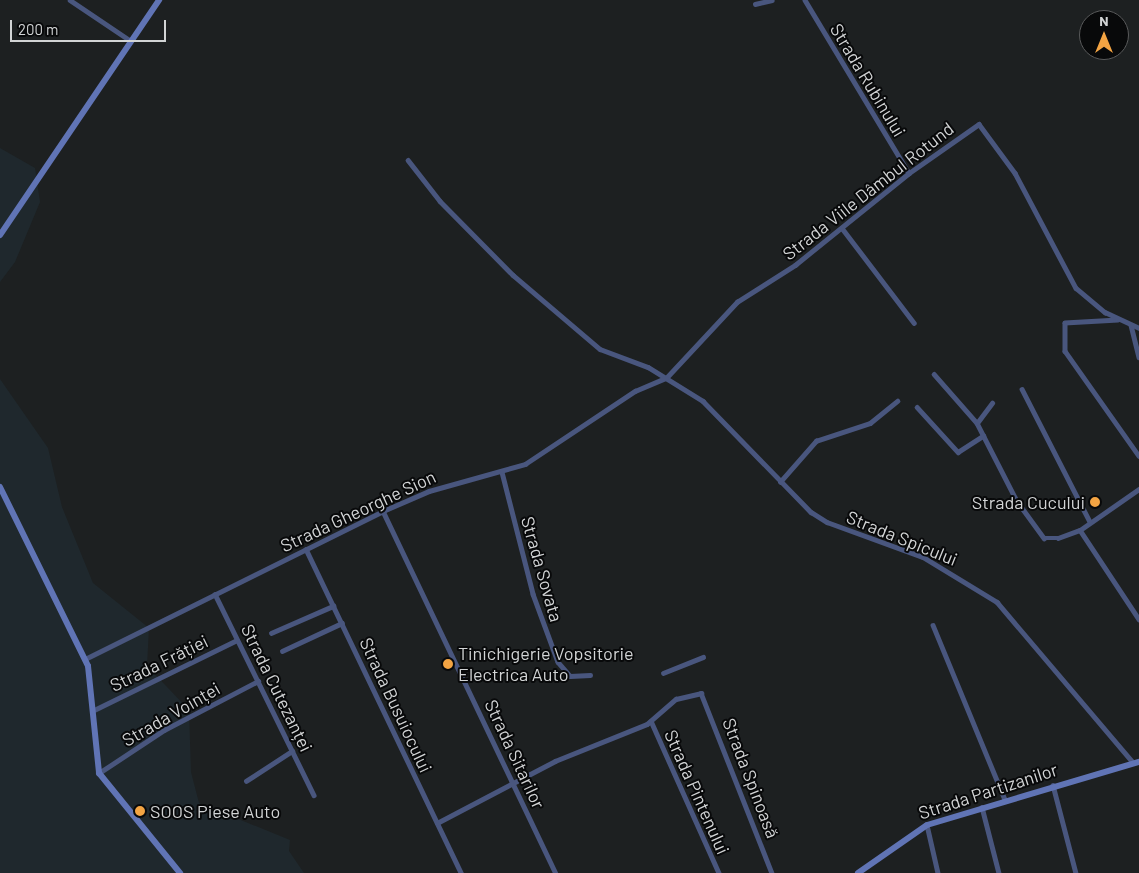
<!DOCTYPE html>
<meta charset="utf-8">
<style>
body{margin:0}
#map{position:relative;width:1139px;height:873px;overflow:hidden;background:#1d2021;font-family:Barlow,sans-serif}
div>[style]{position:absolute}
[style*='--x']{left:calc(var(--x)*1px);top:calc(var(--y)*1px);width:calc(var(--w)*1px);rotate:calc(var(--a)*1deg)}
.built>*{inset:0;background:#1f282d}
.street>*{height:4.5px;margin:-2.25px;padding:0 2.25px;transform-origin:2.25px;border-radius:2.25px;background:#49567e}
.secondary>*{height:6px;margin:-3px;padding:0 3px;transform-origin:3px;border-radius:3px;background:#6074b5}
.dots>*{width:14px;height:14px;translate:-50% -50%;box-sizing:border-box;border:2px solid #08090a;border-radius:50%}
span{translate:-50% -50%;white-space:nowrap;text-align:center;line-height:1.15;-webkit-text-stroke:4px #08090a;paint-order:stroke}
.street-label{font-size:18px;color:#d2d4d5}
.poi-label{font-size:18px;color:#d2d4d5}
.right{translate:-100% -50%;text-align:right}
.left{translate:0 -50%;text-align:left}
.north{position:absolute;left:1079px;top:10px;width:50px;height:50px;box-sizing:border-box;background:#08090a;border:1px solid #595a5b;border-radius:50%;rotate:0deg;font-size:14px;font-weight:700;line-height:20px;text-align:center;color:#d2d4d5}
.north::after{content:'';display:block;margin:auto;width:18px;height:22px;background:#f3a443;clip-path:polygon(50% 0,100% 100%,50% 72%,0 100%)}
.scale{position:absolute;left:10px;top:20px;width:156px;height:22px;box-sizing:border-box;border:2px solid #d2d4d5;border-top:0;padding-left:6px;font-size:15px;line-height:18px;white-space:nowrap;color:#d2d4d5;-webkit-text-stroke:4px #08090a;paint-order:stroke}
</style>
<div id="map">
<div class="built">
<i style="clip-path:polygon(0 148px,35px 168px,40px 202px,15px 262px,0 282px)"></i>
<i style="clip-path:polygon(0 379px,48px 448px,62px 507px,93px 583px,149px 628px,147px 666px,189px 710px,191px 772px,199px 803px,290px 840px,289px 851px,304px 873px,0 873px)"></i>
</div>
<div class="street">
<i style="--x:70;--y:0;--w:73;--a:33.9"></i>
<i style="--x:805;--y:0;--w:202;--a:59"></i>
<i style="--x:755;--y:4;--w:17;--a:-13"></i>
<i style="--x:408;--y:160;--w:52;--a:52"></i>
<i style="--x:440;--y:201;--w:104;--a:45.4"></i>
<i style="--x:513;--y:275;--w:114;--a:40.4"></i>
<i style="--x:600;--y:349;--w:51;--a:20.6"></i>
<i style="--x:648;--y:367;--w:65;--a:31.7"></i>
<i style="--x:703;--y:401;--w:155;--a:45.8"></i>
<i style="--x:811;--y:512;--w:19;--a:32"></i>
<i style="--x:827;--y:522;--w:102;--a:20"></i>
<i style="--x:923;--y:557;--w:87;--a:31.3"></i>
<i style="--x:997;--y:602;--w:209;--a:49.7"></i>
<i style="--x:842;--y:228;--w:119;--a:52.8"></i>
<i style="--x:1118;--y:320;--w:53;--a:176.8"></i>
<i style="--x:1065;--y:323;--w:28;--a:90"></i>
<i style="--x:1065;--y:351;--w:128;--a:54.8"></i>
<i style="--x:1131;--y:325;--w:33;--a:76"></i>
<i style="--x:934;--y:374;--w:65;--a:48.7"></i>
<i style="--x:977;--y:423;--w:88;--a:62.9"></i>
<i style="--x:1017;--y:501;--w:46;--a:53.9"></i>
<i style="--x:1044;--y:538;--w:14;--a:0"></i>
<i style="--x:1058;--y:538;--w:23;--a:-20"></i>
<i style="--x:1080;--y:530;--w:72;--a:-34.8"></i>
<i style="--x:667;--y:377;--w:103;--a:-47"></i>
<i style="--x:737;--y:302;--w:69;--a:-32.5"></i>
<i style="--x:795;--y:265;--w:146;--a:-38.9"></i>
<i style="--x:909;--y:173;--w:85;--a:-35"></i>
<i style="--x:979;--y:124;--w:61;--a:53.7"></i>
<i style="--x:1015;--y:173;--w:130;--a:62.1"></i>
<i style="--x:1076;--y:288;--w:38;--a:40"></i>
<i style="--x:1105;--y:312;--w:38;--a:25"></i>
<i style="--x:1022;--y:389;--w:149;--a:62.9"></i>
<i style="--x:917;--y:407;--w:61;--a:47.7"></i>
<i style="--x:958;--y:452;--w:30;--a:-33"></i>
<i style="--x:977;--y:423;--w:25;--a:-53"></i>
<i style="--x:502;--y:472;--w:126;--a:75.7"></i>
<i style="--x:533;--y:594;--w:72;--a:69.8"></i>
<i style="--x:558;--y:662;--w:18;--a:49"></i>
<i style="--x:570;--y:676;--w:20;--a:-3"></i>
<i style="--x:780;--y:482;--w:55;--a:-48.7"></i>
<i style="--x:816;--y:441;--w:57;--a:-18.4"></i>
<i style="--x:870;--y:423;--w:35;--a:-39"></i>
<i style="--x:383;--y:511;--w:401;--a:64.5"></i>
<i style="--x:1080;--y:530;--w:107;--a:56.5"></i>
<i style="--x:306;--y:549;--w:359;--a:64.4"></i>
<i style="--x:215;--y:594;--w:224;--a:63.8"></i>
<i style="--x:933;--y:625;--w:189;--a:67.6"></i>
<i style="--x:271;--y:633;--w:68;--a:-23.5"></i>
<i style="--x:282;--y:651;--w:66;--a:-25"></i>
<i style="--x:85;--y:659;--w:333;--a:-26.4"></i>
<i style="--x:383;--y:511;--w:50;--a:-23.5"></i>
<i style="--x:429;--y:491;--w:100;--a:-15.7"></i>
<i style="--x:525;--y:464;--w:132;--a:-33.6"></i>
<i style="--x:635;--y:391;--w:33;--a:-23"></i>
<i style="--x:663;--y:673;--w:43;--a:-21.8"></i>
<i style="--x:92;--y:711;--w:161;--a:-26.1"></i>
<i style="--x:651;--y:721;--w:167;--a:65.9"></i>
<i style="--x:99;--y:773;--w:78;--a:-33.5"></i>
<i style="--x:164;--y:730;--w:106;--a:-27.5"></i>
<i style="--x:246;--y:781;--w:55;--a:-33.1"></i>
<i style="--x:1053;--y:785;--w:91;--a:75.4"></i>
<i style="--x:982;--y:807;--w:68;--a:75.6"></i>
<i style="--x:437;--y:823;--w:133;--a:-27.7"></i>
<i style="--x:555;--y:761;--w:99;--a:-21.9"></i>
<i style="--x:647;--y:724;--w:38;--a:-41"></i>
<i style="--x:676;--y:699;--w:26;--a:-13"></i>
<i style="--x:701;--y:693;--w:193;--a:68.5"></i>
<i style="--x:927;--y:825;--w:49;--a:77.1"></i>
</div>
<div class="secondary">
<i style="--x:0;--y:235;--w:284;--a:-55.9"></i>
<i style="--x:0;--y:487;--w:199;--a:63.8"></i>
<i style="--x:88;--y:666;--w:108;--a:84.1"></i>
<i style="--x:99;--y:773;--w:129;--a:51"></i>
<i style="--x:858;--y:873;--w:84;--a:-34.8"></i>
<i style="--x:927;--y:825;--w:221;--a:-16.6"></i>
</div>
<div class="dots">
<i style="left:1095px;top:502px;background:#f3a443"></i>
<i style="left:448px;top:664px;background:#f3a443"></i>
<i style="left:140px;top:811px;background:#f3a443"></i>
</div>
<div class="street-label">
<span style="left:868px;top:80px;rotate:59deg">Strada Rubinului</span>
<span style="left:868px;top:191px;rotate:-38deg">Strada Viile Dâmbul Rotund</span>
<span style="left:358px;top:511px;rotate:-25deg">Strada Gheorghe Sion</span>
<span style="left:902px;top:538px;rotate:22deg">Strada Spicului</span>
<span style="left:542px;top:569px;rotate:74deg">Strada Sovata</span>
<span style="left:159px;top:663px;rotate:-26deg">Strada Frăției</span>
<span style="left:277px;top:688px;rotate:64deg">Strada Cutezanței</span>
<span style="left:396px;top:705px;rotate:65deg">Strada Busuiocului</span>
<span style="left:171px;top:714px;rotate:-30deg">Strada Voinței</span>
<span style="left:515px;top:754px;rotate:65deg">Strada Sitarilor</span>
<span style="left:751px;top:778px;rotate:69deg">Strada Spinoasă</span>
<span style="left:988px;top:791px;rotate:-18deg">Strada Partizanilor</span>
<span style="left:697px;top:792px;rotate:66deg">Strada Pintenului</span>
</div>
<div class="poi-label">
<span class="right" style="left:1085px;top:502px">Strada Cucului</span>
<span class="left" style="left:458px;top:664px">Tinichigerie Vopsitorie<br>Electrica Auto</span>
<span class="left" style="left:150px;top:811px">SOOS Piese Auto</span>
</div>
<div class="north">N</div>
<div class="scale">200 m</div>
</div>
